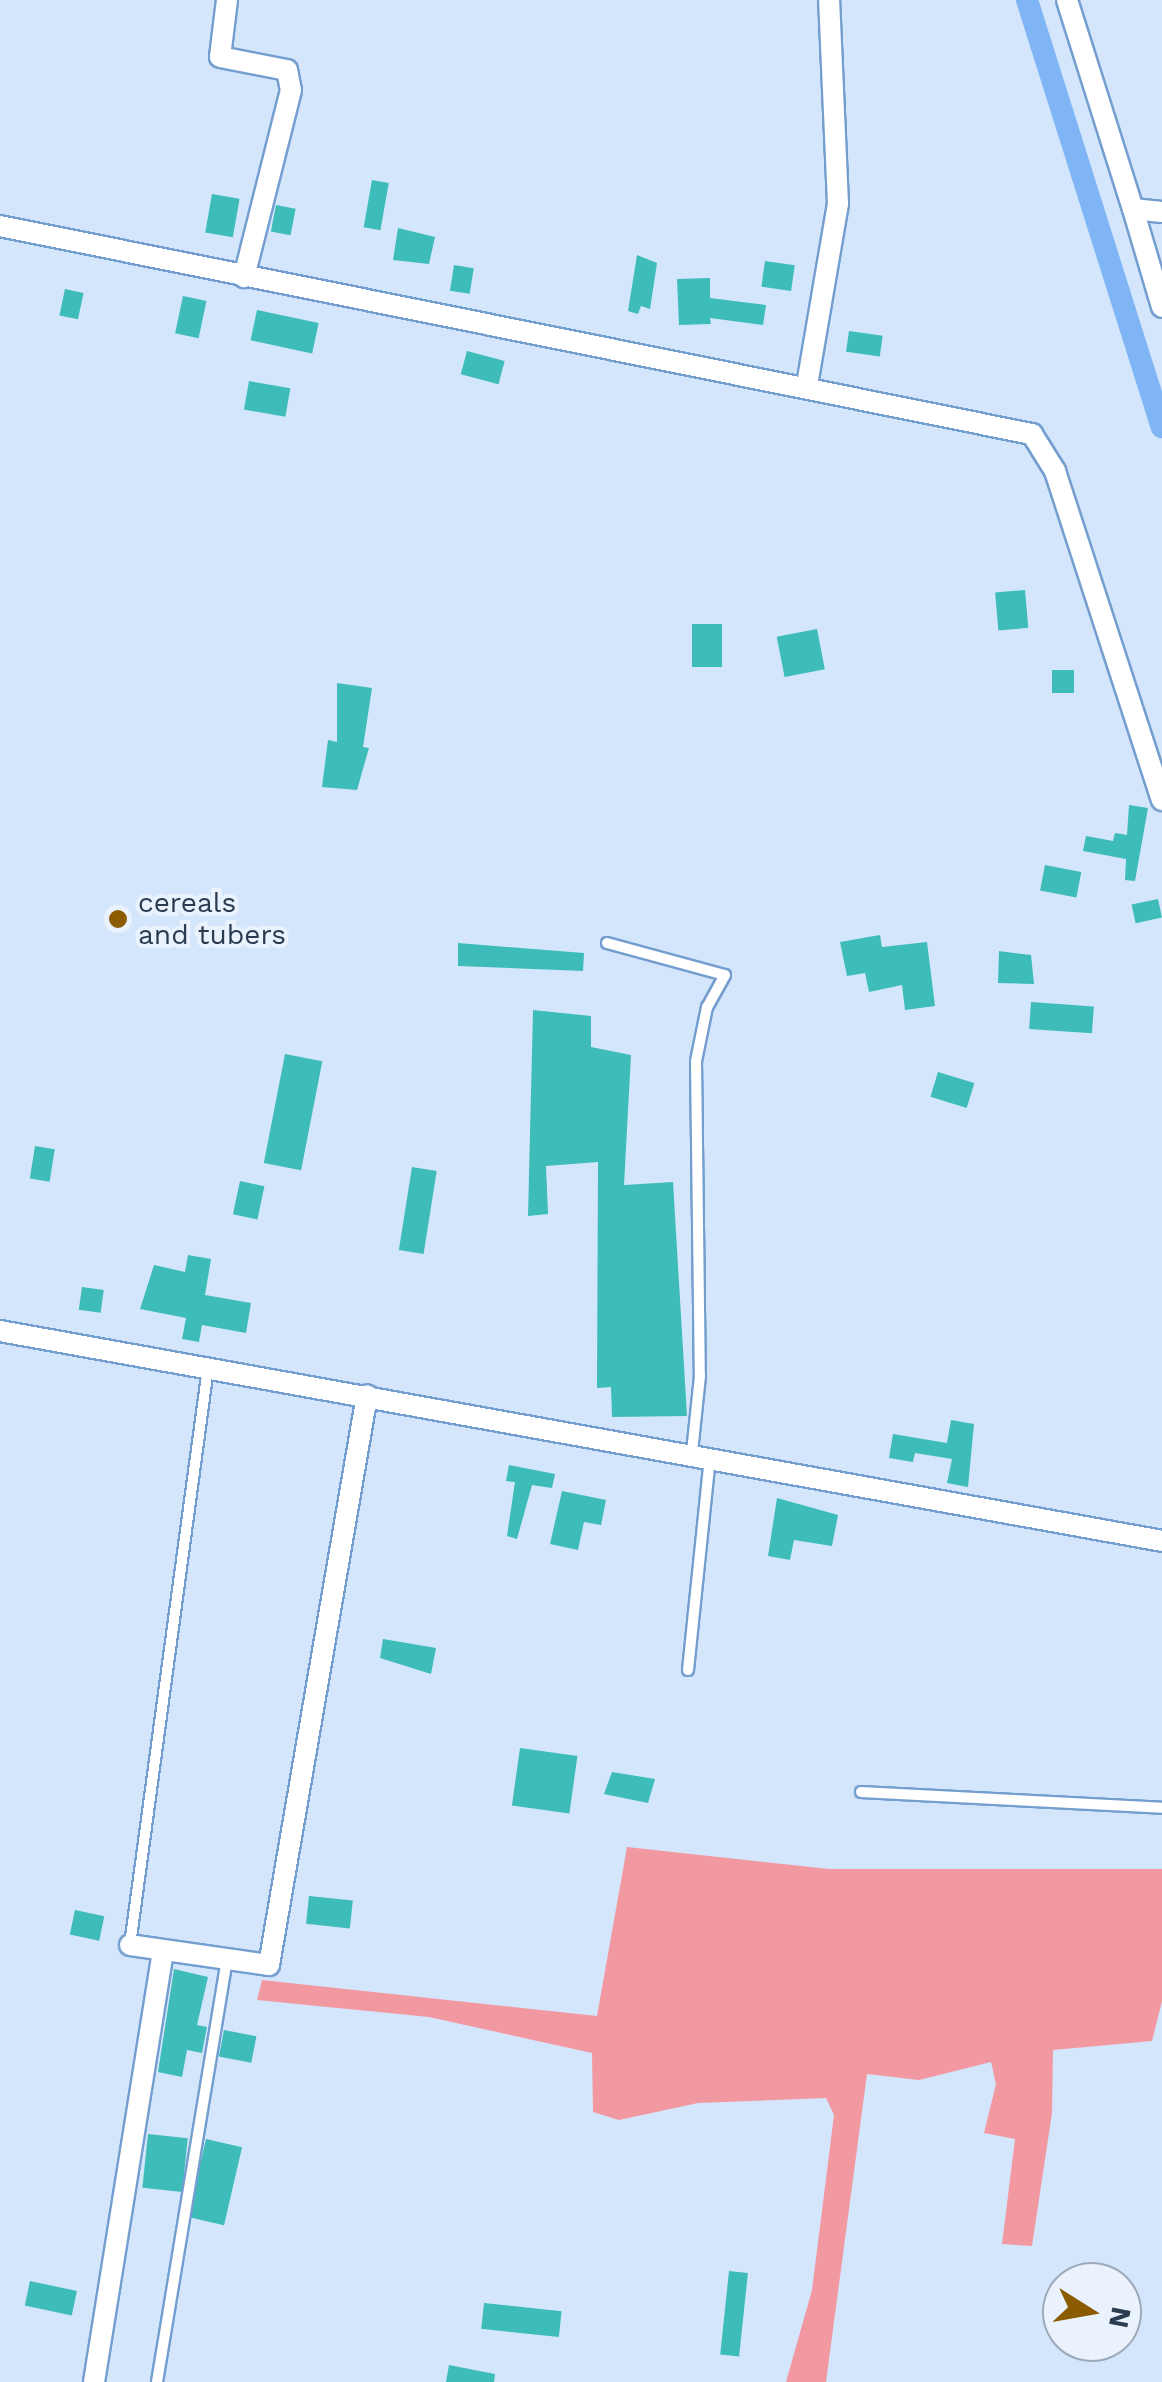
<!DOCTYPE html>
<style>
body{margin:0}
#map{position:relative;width:1162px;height:2382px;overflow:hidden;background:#d4e6fb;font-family:"Work Sans",sans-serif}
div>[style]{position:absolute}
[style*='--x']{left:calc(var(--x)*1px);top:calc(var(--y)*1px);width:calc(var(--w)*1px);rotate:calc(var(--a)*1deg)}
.forest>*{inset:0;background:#f298a1}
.canal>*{height:22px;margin:-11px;padding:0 11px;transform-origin:11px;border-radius:11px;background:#7fb5f4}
.building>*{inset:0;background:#3dbcb9;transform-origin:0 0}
.roads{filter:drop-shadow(2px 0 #749ecf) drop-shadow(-2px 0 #749ecf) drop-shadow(0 2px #749ecf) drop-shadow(0 -2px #749ecf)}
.service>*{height:10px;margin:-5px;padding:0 5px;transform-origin:5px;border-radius:5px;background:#fff}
.minor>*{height:20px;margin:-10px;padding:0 10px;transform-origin:10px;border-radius:10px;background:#fff}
.dots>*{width:28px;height:28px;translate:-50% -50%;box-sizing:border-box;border:5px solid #e9f2fd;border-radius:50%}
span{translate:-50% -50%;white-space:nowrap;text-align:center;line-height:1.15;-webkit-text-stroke:8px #e9f2fd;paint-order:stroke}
.poi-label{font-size:28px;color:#2b3c51}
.left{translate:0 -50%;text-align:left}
.north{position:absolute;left:1042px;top:2262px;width:100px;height:100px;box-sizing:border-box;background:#e9f2fd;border:2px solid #9da9b8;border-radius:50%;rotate:101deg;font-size:28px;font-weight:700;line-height:40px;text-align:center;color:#2b3c51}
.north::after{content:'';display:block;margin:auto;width:35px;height:45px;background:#8b5b02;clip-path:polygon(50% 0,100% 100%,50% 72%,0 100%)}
</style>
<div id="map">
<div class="forest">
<i style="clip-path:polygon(627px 1847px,829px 1869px,1162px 1869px,1162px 2001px,1152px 2041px,1053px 2050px,1052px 2113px,1032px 2246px,1002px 2244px,1015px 2139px,984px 2133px,996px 2084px,991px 2062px,919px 2080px,867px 2074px,826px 2382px,786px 2382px,812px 2290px,834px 2115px,826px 2098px,698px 2103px,619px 2120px,593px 2112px,592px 2053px,429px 2017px,257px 2000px,262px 1980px,597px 2016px)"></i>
</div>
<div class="canal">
<i style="--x:1027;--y:0;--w:448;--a:72.5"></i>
</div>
<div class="building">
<i style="left:372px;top:180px;width:17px;height:48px;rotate:10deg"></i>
<i style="left:212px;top:194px;width:28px;height:39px;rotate:10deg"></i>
<i style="left:276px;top:205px;width:20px;height:27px;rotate:11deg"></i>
<i style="clip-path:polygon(398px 228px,435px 237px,429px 264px,393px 260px)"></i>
<i style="clip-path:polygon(637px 255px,657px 263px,650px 309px,641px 306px,638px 314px,628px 311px)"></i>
<i style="left:765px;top:261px;width:30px;height:26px;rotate:8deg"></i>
<i style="left:454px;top:265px;width:20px;height:26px;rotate:9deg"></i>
<i style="clip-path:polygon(710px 278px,710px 298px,766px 305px,763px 325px,710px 318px,711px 324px,679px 325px,677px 279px)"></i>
<i style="left:65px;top:289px;width:19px;height:27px;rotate:12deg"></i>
<i style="left:183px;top:296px;width:24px;height:38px;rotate:12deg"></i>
<i style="left:257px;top:310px;width:63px;height:31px;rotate:12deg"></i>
<i style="left:849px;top:331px;width:34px;height:21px;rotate:8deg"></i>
<i style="left:467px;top:351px;width:39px;height:24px;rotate:15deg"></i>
<i style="left:249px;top:381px;width:42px;height:29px;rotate:10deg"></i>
<i style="left:1025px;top:590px;width:38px;height:30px;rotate:85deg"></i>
<i style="left:692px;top:624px;width:30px;height:43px"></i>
<i style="left:817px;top:629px;width:41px;height:41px;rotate:79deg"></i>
<i style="left:1052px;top:670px;width:22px;height:23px"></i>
<i style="clip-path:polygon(337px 683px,372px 688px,363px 747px,369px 748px,357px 790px,322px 787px,328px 740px,337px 742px)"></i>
<i style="clip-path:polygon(1129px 805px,1148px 808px,1135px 881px,1125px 880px,1126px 859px,1083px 851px,1086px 836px,1113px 841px,1115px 833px,1127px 835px)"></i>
<i style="left:1045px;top:865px;width:37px;height:26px;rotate:11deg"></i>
<i style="left:1158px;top:899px;width:19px;height:27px;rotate:78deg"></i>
<i style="clip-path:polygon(880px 935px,882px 947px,927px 942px,935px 1006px,905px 1010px,902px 985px,869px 992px,865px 973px,847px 976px,840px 942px)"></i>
<i style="clip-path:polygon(458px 943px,584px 953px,583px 971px,458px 966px)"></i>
<i style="clip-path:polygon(999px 951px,1031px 955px,1034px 984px,998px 983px)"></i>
<i style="left:1031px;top:1002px;width:63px;height:27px;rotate:4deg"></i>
<i style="clip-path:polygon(533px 1010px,591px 1016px,591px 1047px,631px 1055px,624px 1185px,673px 1182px,687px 1416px,612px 1417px,611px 1387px,597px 1388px,598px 1162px,546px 1166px,548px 1214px,528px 1216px)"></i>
<i style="left:285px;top:1054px;width:38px;height:111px;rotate:11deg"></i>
<i style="left:938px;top:1072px;width:38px;height:26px;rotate:17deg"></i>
<i style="left:35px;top:1146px;width:20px;height:33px;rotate:9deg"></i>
<i style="left:412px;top:1167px;width:25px;height:84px;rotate:9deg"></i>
<i style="left:240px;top:1181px;width:25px;height:34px;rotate:12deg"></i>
<i style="clip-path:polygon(188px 1255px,211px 1259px,205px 1295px,251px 1303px,246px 1333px,202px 1325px,199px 1342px,182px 1339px,186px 1318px,140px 1309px,154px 1265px,185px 1272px)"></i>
<i style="left:82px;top:1287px;width:22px;height:23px;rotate:8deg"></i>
<i style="clip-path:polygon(951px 1420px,974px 1424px,968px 1487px,947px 1483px,952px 1459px,915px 1453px,913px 1462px,889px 1458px,893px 1434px,947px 1443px)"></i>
<i style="clip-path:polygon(509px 1465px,555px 1474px,552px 1488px,532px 1485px,517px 1539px,507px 1536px,515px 1482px,506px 1481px)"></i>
<i style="clip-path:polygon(562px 1491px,606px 1500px,601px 1525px,584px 1522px,578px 1550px,550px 1544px)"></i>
<i style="clip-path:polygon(777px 1498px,838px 1515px,832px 1546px,794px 1540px,790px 1560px,768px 1556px)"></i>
<i style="clip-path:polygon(383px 1639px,436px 1648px,431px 1674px,380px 1658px)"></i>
<i style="left:520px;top:1748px;width:58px;height:58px;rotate:8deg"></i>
<i style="clip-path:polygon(612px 1772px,655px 1779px,648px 1803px,604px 1794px)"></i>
<i style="left:309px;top:1896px;width:44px;height:28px;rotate:6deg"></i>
<i style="left:75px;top:1910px;width:30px;height:25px;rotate:12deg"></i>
<i style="clip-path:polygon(174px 1969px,208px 1977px,197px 2025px,207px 2027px,202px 2053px,187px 2050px,182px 2077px,158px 2072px)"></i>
<i style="left:224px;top:2030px;width:33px;height:27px;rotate:11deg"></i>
<i style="left:148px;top:2134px;width:40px;height:54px;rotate:6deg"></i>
<i style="left:206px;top:2139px;width:37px;height:80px;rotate:13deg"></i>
<i style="left:729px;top:2271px;width:19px;height:84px;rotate:6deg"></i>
<i style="left:30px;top:2281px;width:48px;height:25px;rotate:12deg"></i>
<i style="left:484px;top:2303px;width:78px;height:26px;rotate:6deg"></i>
<i style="clip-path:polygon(449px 2365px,495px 2374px,494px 2382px,446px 2382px)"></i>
</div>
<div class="roads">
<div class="service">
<i style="--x:607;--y:943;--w:122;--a:15.2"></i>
<i style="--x:725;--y:975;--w:37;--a:119"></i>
<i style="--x:707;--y:1007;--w:55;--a:101.5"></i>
<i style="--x:696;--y:1061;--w:315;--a:89.3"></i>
<i style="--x:700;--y:1376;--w:76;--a:96"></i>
<i style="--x:688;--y:1670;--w:215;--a:-84.1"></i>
<i style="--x:861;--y:1792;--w:301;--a:3"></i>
<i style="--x:130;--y:1945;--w:582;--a:-82.3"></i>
<i style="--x:157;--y:2382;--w:425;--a:-80.6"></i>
</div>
<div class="minor">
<i style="--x:227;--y:0;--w:57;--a:97"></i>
<i style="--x:220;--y:57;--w:68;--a:11"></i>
<i style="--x:287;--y:70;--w:20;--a:79"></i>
<i style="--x:291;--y:90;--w:193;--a:104.1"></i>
<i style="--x:1067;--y:0;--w:219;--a:72.5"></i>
<i style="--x:1133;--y:209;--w:29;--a:6"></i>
<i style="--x:1133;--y:209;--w:102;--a:73.5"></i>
<i style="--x:0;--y:226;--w:1053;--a:11.4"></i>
<i style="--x:1032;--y:434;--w:44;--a:58.1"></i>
<i style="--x:1055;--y:471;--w:346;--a:72"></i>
<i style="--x:807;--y:385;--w:184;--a:-80.3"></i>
<i style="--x:838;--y:204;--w:204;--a:-92.5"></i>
<i style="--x:0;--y:1331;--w:1181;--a:10.24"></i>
<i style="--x:130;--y:1945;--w:140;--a:8.2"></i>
<i style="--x:269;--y:1965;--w:578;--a:-80.24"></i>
<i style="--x:94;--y:2382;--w:436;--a:-80.9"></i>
</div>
</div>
<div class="dots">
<i style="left:118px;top:919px;background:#8b5b02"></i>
</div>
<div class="poi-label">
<span class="left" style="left:138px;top:919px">cereals<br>and tubers</span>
</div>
<div class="north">N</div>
</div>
